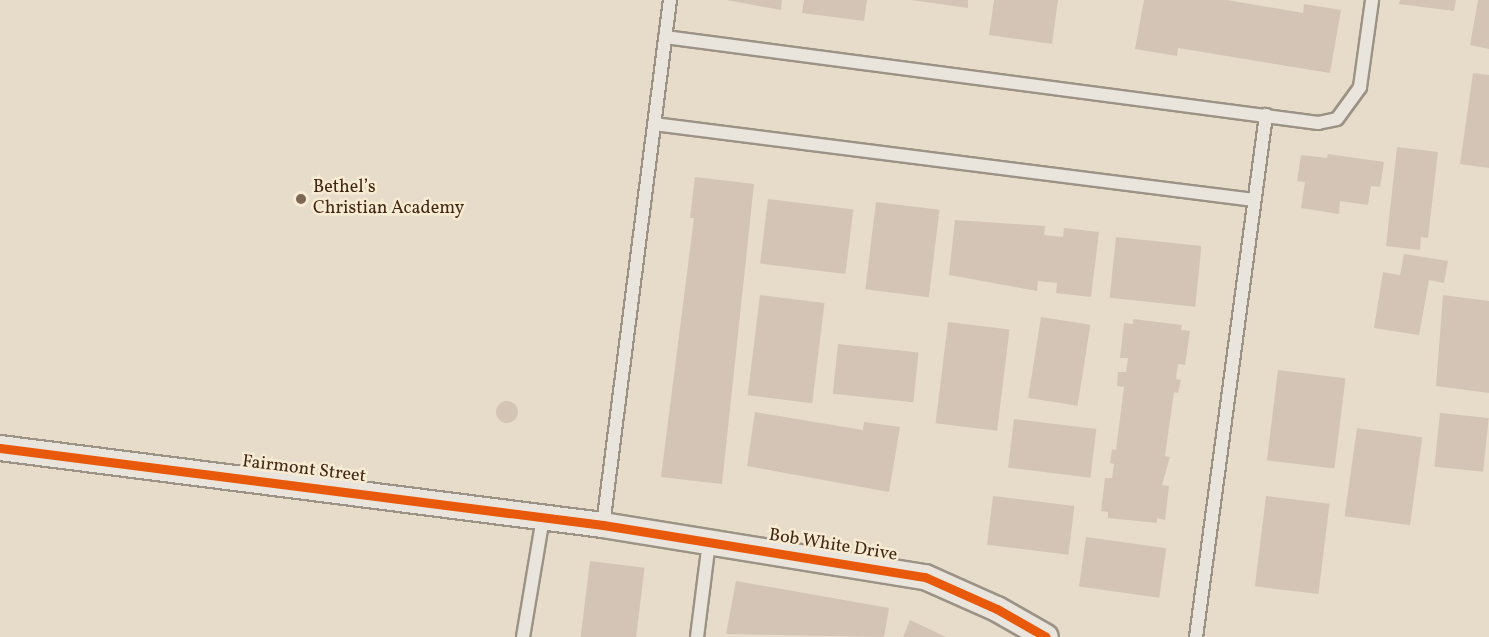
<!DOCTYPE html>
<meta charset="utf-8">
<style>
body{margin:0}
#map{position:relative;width:1489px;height:637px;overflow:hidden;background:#e6dcc9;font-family:Vollkorn,serif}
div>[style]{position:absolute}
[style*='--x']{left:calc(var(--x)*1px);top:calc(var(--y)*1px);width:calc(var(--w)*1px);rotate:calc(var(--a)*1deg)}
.building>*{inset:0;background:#d4c4b6;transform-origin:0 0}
.round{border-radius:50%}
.roads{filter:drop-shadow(2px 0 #9c9285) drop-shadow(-2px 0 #9c9285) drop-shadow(0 2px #9c9285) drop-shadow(0 -2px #9c9285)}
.service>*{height:12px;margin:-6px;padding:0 6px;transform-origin:6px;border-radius:6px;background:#eae5dc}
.minor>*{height:24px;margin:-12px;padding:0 12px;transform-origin:12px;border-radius:12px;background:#eae5dc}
.cycleway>*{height:9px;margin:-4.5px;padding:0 4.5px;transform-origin:4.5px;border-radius:4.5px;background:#e8590c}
.dots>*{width:16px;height:16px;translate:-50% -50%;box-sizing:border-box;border:3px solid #f7ebd3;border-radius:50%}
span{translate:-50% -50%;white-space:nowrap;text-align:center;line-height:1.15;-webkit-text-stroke:5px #f7ebd3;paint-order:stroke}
.poi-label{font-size:18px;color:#422815}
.left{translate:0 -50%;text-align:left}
.street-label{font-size:18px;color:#422815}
</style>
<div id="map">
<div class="building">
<i style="clip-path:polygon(726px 0,782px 0,781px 10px)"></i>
<i style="clip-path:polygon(804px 0,867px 0,864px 21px,802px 13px)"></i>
<i style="clip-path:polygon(911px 0,968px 0,968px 8px)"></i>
<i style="clip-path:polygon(994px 0,1058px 0,1052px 44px,989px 35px)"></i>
<i style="clip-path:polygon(1144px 0,1227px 0,1303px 13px,1304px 4px,1341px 10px,1330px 73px,1178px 48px,1177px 56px,1135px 49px)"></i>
<i style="clip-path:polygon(1400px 0,1456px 0,1454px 11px,1399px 4px)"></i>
<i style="clip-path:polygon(1478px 0,1489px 0,1489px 49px,1470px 45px)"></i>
<i style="clip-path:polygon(1473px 73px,1489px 75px,1489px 168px,1460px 164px)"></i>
<i style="clip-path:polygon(1397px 147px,1438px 152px,1428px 238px,1421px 237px,1420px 250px,1386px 246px)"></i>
<i style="clip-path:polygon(1328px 154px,1384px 162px,1380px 187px,1371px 186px,1368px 205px,1340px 201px,1339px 214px,1301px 208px,1305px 182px,1297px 181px,1301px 155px,1327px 158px)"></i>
<i style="clip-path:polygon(695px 177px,754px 184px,722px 484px,661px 477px,694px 218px,690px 218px)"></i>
<i style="left:768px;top:199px;width:86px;height:65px;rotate:7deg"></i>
<i style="left:876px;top:202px;width:64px;height:88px;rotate:7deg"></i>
<i style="clip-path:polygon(955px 220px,1045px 226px,1044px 235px,1063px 237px,1064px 228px,1099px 232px,1091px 297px,1056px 293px,1057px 283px,1038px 281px,1037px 291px,949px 275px)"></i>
<i style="left:1116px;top:237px;width:86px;height:61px;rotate:6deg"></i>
<i style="clip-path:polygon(1404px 254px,1448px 261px,1444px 283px,1429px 280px,1419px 335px,1374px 328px,1383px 272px,1400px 275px)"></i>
<i style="left:760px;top:295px;width:65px;height:101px;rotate:7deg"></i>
<i style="clip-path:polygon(1443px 295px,1489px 301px,1489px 393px,1436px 386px)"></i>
<i style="left:1041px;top:317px;width:50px;height:82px;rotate:9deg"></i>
<i style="clip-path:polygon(1133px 319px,1182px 325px,1181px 330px,1190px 331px,1185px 365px,1178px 364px,1176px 379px,1181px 380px,1178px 393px,1174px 392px,1165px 456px,1170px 457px,1162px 485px,1169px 486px,1165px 520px,1157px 518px,1157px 523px,1108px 518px,1108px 512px,1101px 511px,1105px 478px,1112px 478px,1114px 464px,1110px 463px,1112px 449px,1116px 450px,1124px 387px,1117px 386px,1118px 372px,1126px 372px,1128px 358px,1120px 358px,1124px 323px,1133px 324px)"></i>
<i style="left:948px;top:322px;width:62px;height:102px;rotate:7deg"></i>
<i style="left:838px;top:344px;width:81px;height:50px;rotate:6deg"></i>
<i style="left:1278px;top:370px;width:68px;height:91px;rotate:7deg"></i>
<i class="round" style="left:496px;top:401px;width:22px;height:22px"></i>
<i style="clip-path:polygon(755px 412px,863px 430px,864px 422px,900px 427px,889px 492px,747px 466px)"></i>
<i style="left:1440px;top:413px;width:49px;height:54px;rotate:6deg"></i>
<i style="left:1014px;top:419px;width:83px;height:49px;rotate:7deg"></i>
<i style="left:1357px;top:428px;width:66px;height:89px;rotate:8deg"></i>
<i style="left:993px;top:496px;width:82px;height:49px;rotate:7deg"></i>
<i style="left:1266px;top:496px;width:64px;height:91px;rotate:7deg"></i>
<i style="left:1086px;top:537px;width:81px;height:50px;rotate:8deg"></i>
<i style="left:590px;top:561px;width:55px;height:77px;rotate:7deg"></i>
<i style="clip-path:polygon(736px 581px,889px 608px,884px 637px,726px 634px)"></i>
<i style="clip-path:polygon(910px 620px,946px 637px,903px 637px)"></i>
</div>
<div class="roads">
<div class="service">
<i style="--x:665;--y:37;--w:659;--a:7.5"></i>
<i style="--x:1318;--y:123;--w:19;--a:-12"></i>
<i style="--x:1337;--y:119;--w:39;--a:-54"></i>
<i style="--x:1360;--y:87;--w:88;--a:-82.1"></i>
<i style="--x:654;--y:124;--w:605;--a:7.22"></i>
<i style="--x:603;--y:525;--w:529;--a:-82.73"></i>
<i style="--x:523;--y:637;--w:122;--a:-80.5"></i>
<i style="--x:697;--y:637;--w:96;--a:-82.8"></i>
<i style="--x:1196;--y:637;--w:527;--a:-82.36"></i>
</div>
<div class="minor">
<i style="--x:0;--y:448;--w:608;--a:7.28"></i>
<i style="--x:603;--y:525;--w:326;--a:9.2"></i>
<i style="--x:925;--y:577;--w:79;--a:24"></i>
<i style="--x:997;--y:609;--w:56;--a:29.7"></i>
</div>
</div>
<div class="cycleway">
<i style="--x:0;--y:448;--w:608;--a:7.28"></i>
<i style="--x:603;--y:525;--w:326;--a:9.2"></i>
<i style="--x:925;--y:577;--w:79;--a:24"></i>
<i style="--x:997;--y:609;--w:56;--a:29.7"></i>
</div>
<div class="dots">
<i style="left:301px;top:199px;background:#7b6754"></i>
</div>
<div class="poi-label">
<span class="left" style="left:313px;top:199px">Bethel’s<br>Christian Academy</span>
</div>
<div class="street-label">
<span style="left:304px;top:470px;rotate:7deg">Fairmont Street</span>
<span style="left:833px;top:546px;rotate:9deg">Bob White Drive</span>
</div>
</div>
